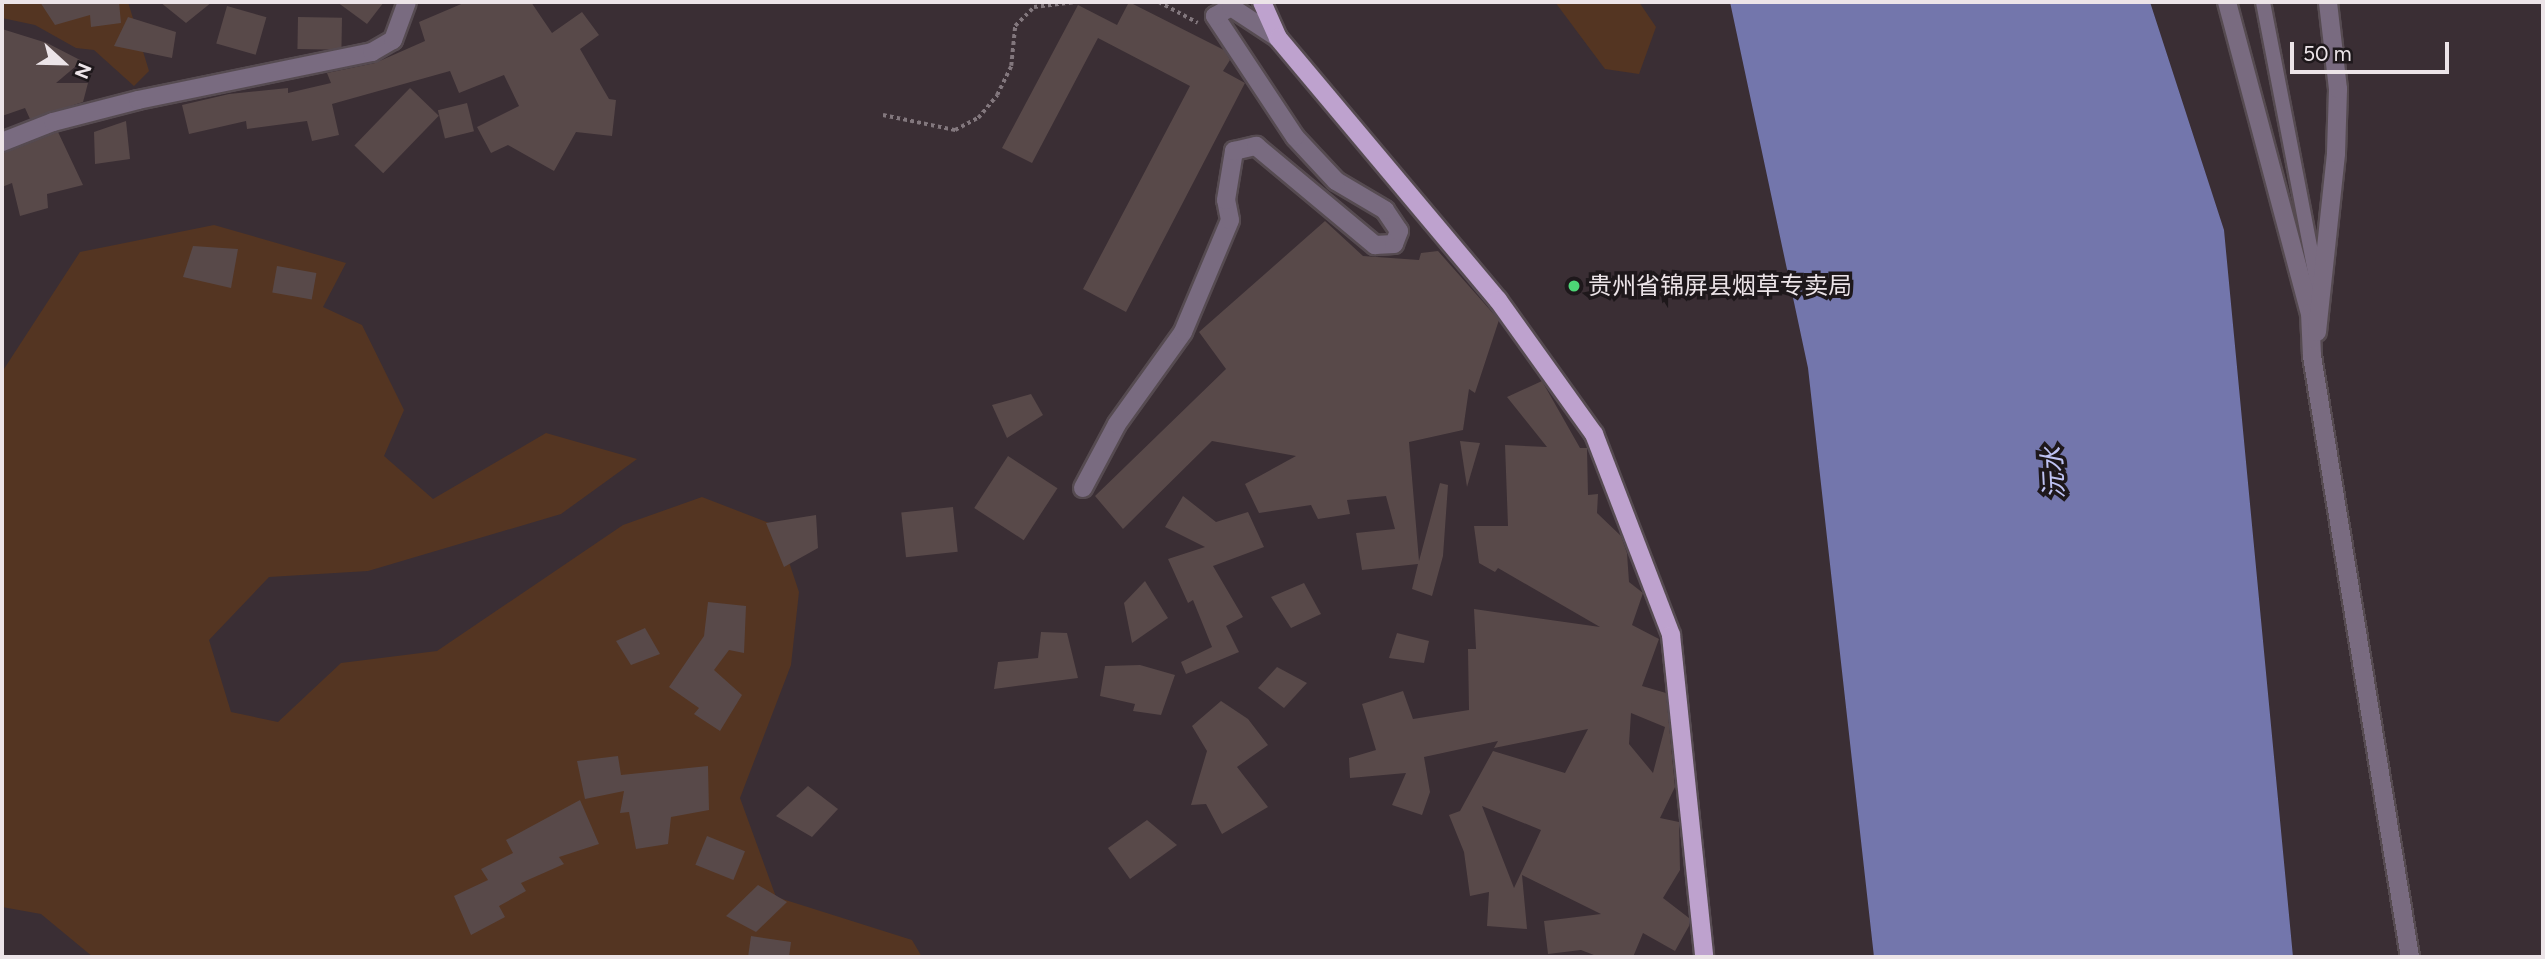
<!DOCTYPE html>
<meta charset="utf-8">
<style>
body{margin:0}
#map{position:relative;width:2545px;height:959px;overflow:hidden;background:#3a2e34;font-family:Figtree,"Noto Sans SC",sans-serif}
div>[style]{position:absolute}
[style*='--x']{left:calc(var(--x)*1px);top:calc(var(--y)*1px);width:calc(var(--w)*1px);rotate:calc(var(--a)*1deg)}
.green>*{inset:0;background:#543522}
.water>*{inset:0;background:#7376ac}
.building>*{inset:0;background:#584949;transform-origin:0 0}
.path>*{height:3.5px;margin-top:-1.75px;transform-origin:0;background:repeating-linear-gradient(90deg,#82777d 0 3.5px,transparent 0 7px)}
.roads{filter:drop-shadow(2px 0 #564b51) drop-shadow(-2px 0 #564b51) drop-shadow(0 2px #564b51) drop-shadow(0 -2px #564b51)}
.pedestrian>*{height:14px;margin:-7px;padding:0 7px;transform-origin:7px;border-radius:7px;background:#796b80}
.minor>*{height:18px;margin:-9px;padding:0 9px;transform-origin:9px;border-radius:9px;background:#796b80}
.tertiary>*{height:18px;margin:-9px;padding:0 9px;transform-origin:9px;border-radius:9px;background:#796b80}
.primary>*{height:18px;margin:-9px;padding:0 9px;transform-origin:9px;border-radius:9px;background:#bea2ce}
.dots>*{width:19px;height:19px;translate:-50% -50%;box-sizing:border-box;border:4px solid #1e181b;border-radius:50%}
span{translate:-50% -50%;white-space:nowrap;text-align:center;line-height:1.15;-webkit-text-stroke:7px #1e181b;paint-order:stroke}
.poi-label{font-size:24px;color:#ece4e8}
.left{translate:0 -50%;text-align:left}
.water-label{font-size:26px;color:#bfc3f3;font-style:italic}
.frame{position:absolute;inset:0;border:4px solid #ece4e8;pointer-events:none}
.north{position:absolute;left:28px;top:28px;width:70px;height:70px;-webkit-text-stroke:5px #1e181b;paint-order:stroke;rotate:112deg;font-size:19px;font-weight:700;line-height:28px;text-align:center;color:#ece4e8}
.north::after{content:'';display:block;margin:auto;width:24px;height:32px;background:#ece4e8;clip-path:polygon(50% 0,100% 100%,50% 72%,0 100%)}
.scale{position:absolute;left:2290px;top:42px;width:159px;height:32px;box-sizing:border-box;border:4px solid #ece4e8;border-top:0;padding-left:9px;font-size:21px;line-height:24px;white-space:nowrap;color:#ece4e8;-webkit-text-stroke:5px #1e181b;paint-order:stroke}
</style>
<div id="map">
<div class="green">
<i style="clip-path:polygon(2px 2px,128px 2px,149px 71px,134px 86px,94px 50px,76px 48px,35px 25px,2px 18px)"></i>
<i style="clip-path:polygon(1555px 2px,1639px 2px,1656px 27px,1639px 74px,1605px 69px)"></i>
<i style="clip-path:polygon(214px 225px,346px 263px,323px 307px,362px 325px,404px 410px,384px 456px,433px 499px,546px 433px,637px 459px,561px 514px,368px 571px,269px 577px,209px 640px,231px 712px,278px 722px,341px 663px,437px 651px,623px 525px,702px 497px,777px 526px,799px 592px,791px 665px,740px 798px,776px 897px,912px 940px,922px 957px,93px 957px,41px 914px,2px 907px,2px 372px,80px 252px)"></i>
</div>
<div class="water">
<i style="clip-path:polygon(1730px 2px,2150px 2px,2224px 230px,2293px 957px,1874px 957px,1808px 368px)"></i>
</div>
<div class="building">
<i style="clip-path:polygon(40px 2px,119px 2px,121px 23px,91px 27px,90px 15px,55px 25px)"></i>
<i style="clip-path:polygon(160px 2px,212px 2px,186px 23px)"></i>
<i style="clip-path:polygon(337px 2px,384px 2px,367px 24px)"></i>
<i style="clip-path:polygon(466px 2px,531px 2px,552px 33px,582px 12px,599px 35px,580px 49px,609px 99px,616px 100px,612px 136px,576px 132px,554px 171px,508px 145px,491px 153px,477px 127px,519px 106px,504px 75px,459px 93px,450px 71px,332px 104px,339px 135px,312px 141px,307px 121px,247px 129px,246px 121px,189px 134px,182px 105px,229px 94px,288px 88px,288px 93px,331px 83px,327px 73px,375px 63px,425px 41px,419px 22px)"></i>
<i style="clip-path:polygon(1129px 2px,1224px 50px,1230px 60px,1223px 71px,1245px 83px,1126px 312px,1083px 289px,1190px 86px,1098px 38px,1032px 163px,1002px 148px,1078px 5px,1117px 25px)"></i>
<i style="left:227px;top:6px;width:41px;height:39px;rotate:16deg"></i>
<i style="clip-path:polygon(128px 17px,176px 32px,172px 58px,114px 46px)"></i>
<i style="left:298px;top:17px;width:44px;height:32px;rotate:1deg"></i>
<i style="clip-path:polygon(2px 29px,47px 43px,82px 61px,56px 83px,88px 83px,83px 102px,30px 119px,25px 108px,2px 116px)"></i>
<i style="left:410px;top:88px;width:40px;height:80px;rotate:44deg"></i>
<i style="left:467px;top:103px;width:29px;height:30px;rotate:76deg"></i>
<i style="clip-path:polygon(126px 121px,130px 159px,95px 164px,94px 132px)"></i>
<i style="clip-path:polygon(58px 132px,83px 185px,47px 194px,48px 208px,20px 216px,12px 183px,2px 187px,2px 154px)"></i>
<i style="clip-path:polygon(1325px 221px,1363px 256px,1419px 260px,1421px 253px,1438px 251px,1499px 320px,1475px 393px,1469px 389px,1463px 430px,1409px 442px,1419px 561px,1440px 483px,1448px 485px,1443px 556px,1432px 596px,1412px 589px,1418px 564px,1362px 570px,1356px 533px,1395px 529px,1386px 496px,1347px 500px,1350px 514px,1318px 519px,1311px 505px,1259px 513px,1245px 484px,1296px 456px,1212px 441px,1123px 529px,1095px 496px,1226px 369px,1199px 332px)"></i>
<i style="clip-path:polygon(193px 246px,238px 249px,231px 288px,183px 277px)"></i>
<i style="left:277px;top:266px;width:40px;height:27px;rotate:10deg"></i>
<i style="clip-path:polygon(evenodd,1542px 381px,1580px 448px,1587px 448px,1588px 495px,1598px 494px,1597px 513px,1621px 536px,1627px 553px,1629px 582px,1643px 593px,1632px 625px,1659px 639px,1642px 686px,1666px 693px,1675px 787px,1660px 818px,1679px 822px,1680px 870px,1663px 898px,1689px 918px,1689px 926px,1675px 951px,1643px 933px,1633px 957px,1599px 957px,1581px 950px,1548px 954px,1544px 921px,1601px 914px,1522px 875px,1527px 929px,1487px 926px,1489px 892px,1470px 896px,1464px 852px,1449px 815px,1460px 811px,1493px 751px,1565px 773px,1588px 729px,1494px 748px,1498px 741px,1424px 757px,1430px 792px,1422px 815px,1392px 805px,1406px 773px,1350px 778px,1349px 758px,1376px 750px,1362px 704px,1403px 691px,1413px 719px,1469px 710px,1468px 649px,1476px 649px,1474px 609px,1600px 627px,1498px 568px,1495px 572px,1479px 563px,1474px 526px,1508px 526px,1505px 445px,1547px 447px,1507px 397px,1542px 381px,1631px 713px,1665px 727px,1653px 773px,1629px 744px,1631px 713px,1542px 381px,1482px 806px,1541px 830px,1514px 888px,1482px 806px)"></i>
<i style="clip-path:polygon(1031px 394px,1043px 415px,1007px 438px,992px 405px)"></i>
<i style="clip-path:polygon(1460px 441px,1480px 443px,1467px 487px)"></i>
<i style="left:1008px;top:456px;width:59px;height:62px;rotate:33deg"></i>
<i style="clip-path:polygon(1183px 496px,1216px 522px,1248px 512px,1264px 547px,1213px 566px,1243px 617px,1226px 626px,1239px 652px,1186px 674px,1181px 662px,1212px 647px,1193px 600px,1188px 603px,1168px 559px,1205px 547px,1165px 527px)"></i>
<i style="left:953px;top:507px;width:45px;height:52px;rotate:84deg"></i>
<i style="clip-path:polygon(816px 515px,818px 548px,784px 567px,766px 523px)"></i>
<i style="clip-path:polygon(1145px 581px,1168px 618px,1132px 643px,1124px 603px)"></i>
<i style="clip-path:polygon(1304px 583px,1321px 614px,1291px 628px,1271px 597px)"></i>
<i style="clip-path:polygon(708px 602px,746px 606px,744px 653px,729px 650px,714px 670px,742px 695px,720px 731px,694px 714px,699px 708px,669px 687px,704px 636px)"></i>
<i style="clip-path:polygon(645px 628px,660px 654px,631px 665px,616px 641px)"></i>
<i style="clip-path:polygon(1041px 632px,1067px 633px,1078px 678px,994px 689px,998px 662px,1038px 658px)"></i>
<i style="clip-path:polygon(1397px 633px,1429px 641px,1424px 663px,1389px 658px)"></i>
<i style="clip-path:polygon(1140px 665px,1175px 675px,1161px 715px,1133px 711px,1135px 704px,1100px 696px,1105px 666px)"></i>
<i style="clip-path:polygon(1277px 667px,1307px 683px,1284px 708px,1258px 688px)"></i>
<i style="clip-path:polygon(1221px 701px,1248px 719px,1268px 745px,1237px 767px,1268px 807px,1222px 834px,1206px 804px,1191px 805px,1207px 751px,1192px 726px)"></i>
<i style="clip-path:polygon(618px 756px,621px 775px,708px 766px,709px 810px,671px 817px,668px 844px,636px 849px,629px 812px,620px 813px,624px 791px,585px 799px,577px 761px)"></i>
<i style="clip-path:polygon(808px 786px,838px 809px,812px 837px,776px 816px)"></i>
<i style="clip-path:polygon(580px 800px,599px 844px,559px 857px,564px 864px,521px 883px,526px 891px,499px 906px,505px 917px,471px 935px,454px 896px,488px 880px,481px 869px,513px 853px,506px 840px)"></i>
<i style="clip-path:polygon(1147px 820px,1177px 845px,1130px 879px,1108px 848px)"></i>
<i style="left:707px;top:836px;width:41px;height:31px;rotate:22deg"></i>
<i style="clip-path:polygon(758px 885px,787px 902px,756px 932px,726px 916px)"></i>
<i style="clip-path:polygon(751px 936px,791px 942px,789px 957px,748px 957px)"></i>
</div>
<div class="path">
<i style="--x:1159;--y:2;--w:44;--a:28.3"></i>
<i style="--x:883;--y:115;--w:74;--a:11.8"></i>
<i style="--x:955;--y:130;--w:26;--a:-28"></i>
<i style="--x:978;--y:118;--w:30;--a:-50"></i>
<i style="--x:997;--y:95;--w:32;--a:-64"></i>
<i style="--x:1011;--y:66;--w:40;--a:-84.3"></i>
<i style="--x:1015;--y:26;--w:27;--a:-45"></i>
<i style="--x:1034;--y:7;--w:39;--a:-7"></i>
</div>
<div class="roads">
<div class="pedestrian">
<i style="--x:2263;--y:2;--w:291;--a:79.1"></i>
</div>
<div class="minor">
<i style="--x:2;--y:142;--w:55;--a:-21.4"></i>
<i style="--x:53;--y:122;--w:88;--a:-14.5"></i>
<i style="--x:138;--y:100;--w:239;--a:-11.6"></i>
<i style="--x:372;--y:52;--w:24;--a:-30"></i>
<i style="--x:393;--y:40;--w:40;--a:-69.8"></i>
<i style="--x:1083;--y:488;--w:72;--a:-62"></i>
<i style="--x:1117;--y:424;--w:113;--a:-54.3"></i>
<i style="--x:1183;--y:332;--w:121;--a:-67.2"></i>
<i style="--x:1230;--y:220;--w:20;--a:-101"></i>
<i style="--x:1226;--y:200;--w:50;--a:-80.7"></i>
<i style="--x:1234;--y:151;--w:23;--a:-13"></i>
<i style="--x:1256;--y:146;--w:155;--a:39.8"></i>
<i style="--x:1375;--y:245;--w:19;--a:-3"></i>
<i style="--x:1394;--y:244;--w:14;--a:-69"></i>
<i style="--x:1399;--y:231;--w:25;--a:-124"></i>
<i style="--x:1385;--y:210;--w:57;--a:-149.4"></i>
<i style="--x:1336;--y:181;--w:60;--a:-133"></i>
<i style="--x:1295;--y:137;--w:145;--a:-123.5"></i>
<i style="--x:1215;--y:16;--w:18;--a:-29"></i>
<i style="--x:1231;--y:7;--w:56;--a:33.4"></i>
</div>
<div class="tertiary">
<i style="--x:2227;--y:2;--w:322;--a:75.1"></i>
<i style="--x:2310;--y:313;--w:43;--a:87.3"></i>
<i style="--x:2312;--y:356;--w:609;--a:80.74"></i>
<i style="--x:2317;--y:332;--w:180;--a:-83.9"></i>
<i style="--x:2336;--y:153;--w:64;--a:-88.2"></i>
<i style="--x:2338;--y:89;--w:88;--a:-96.6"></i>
</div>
<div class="primary">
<i style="--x:1262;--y:2;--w:39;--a:66"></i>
<i style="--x:1278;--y:38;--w:342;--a:50"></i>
<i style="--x:1498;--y:300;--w:165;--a:54.4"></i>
<i style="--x:1594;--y:434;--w:215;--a:69"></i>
<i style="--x:1671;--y:635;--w:324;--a:84.1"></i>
</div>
</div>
<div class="dots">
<i style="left:1574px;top:286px;background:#4dd676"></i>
</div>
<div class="poi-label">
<span class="left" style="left:1588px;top:286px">贵州省锦屏县烟草专卖局</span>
</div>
<div class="water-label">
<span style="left:2054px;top:473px;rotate:-93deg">沅水</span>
</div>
<div class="frame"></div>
<div class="north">N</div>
<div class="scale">50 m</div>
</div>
